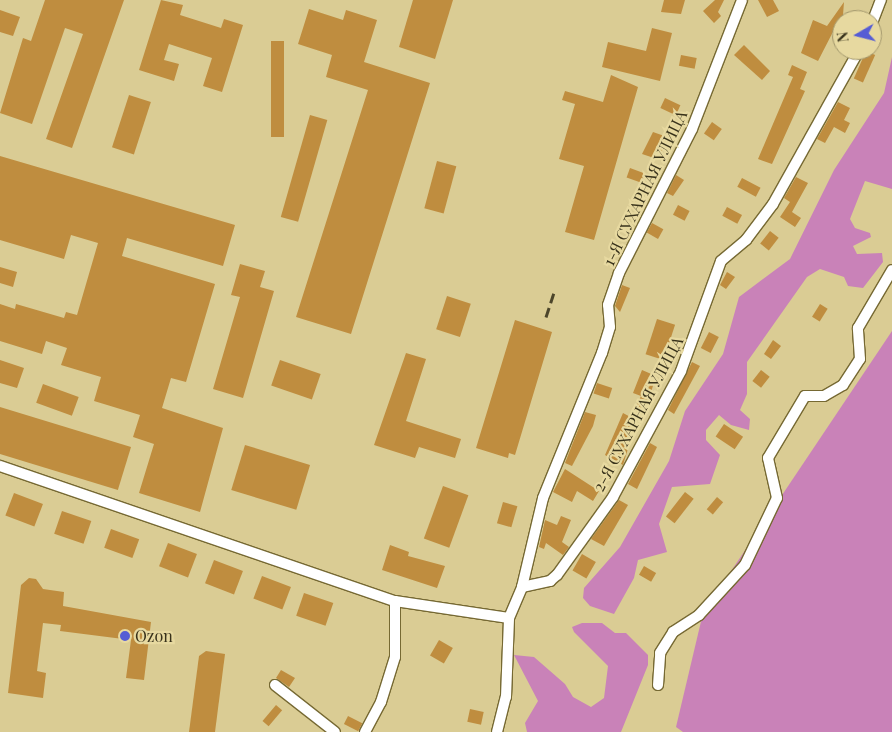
<!DOCTYPE html>
<meta charset="utf-8">
<style>
body{margin:0}
#map{position:relative;width:892px;height:732px;overflow:hidden;background:#dacc94;font-family:"Playfair Display",serif}
div>[style]{position:absolute}
[style*='--x']{left:calc(var(--x)*1px);top:calc(var(--y)*1px);width:calc(var(--w)*1px);rotate:calc(var(--a)*1deg)}
.forest>*{inset:0;background:#c982b8}
.building>*{inset:0;background:#bf8d3f;transform-origin:0 0}
.roads{filter:drop-shadow(1px 0 #766933) drop-shadow(-1px 0 #766933) drop-shadow(0 1px #766933) drop-shadow(0 -1px #766933)}
.street>*{height:10px;margin:-5px;padding:0 5px;transform-origin:5px;border-radius:5px;background:#fff}
.rail>*{height:3px;margin-top:-1.5px;transform-origin:0;background:repeating-linear-gradient(90deg,#4c452a 0 10px,transparent 0 15px)}
.dots>*{width:14px;height:14px;translate:-50% -50%;box-sizing:border-box;border:2px solid #e7d9a0;border-radius:50%}
span{translate:-50% -50%;white-space:nowrap;text-align:center;line-height:1.15;-webkit-text-stroke:4.5px #e7d9a0;paint-order:stroke}
.street-label{font-size:16px;color:#38321b}
.poi-label{font-size:16px;color:#38321b}
.left{translate:0 -50%;text-align:left}
.north{position:absolute;left:832px;top:10px;width:50px;height:50px;box-sizing:border-box;background:#e7d9a0;border:1px solid #a1966b;border-radius:50%;rotate:262deg;font-size:14px;font-weight:700;line-height:20px;text-align:center;color:#38321b}
.north::after{content:'';display:block;margin:auto;width:18px;height:22px;background:#565dd4;clip-path:polygon(50% 0,100% 100%,50% 72%,0 100%)}
</style>
<div id="map">
<div class="forest">
<i style="clip-path:polygon(892px 57px,892px 189px,865px 181px,850px 219px,855px 228px,870px 233px,871px 237px,853px 246px,857px 254px,882px 253px,883px 262px,863px 288px,848px 286px,844px 277px,820px 269px,807px 277px,747px 362px,747px 394px,740px 410px,750px 419px,749px 430px,731px 425px,719px 415px,706px 430px,706px 440px,720px 455px,710px 484px,672px 487px,659px 524px,667px 552px,638px 560px,634px 578px,614px 614px,590px 606px,583px 598px,584px 588px,620px 547px,669px 461px,685px 411px,723px 354px,739px 297px,790px 259px,834px 170px,884px 93px)"></i>
<i style="clip-path:polygon(892px 331px,892px 732px,683px 732px,676px 727px,703px 613px)"></i>
<i style="clip-path:polygon(582px 623px,602px 623px,615px 633px,626px 633px,648px 655px,648px 665px,621px 732px,527px 732px,525px 723px,538px 701px,514px 655px,534px 657px,565px 684px,573px 697px,591px 707px,604px 698px,608px 666px,574px 632px,572px 627px)"></i>
</div>
<div class="building">
<i style="clip-path:polygon(45px 0,124px 0,72px 148px,46px 139px,83px 34px,65px 28px,32px 124px,0 113px,23px 38px,31px 41px)"></i>
<i style="clip-path:polygon(161px 0,183px 5px,180px 15px,221px 28px,224px 19px,243px 25px,222px 92px,203px 86px,212px 58px,169px 44px,164px 60px,179px 64px,174px 81px,139px 70px)"></i>
<i style="clip-path:polygon(413px 0,453px 0,435px 59px,399px 47px)"></i>
<i style="clip-path:polygon(664px 0,685px 0,681px 14px,661px 12px)"></i>
<i style="clip-path:polygon(715px 0,724px 0,718px 12px,721px 16px,714px 23px,703px 11px)"></i>
<i style="clip-path:polygon(758px 0,773px 0,779px 11px,767px 17px)"></i>
<i style="clip-path:polygon(844px 2px,842px 28px,837px 24px,818px 61px,801px 53px,813px 20px,827px 26px)"></i>
<i style="clip-path:polygon(309px 9px,343px 20px,346px 10px,377px 20px,364px 62px,430px 83px,351px 334px,296px 317px,368px 90px,326px 77px,332px 55px,298px 44px)"></i>
<i style="clip-path:polygon(0 10px,20px 17px,13px 36px,0 32px)"></i>
<i style="clip-path:polygon(652px 28px,672px 33px,660px 81px,602px 67px,608px 42px,646px 51px)"></i>
<i style="left:271px;top:41px;width:13px;height:96px"></i>
<i style="clip-path:polygon(744px 45px,770px 71px,762px 80px,734px 55px)"></i>
<i style="left:866px;top:51px;width:10px;height:30px;rotate:24deg"></i>
<i style="left:681px;top:55px;width:16px;height:11px;rotate:11deg"></i>
<i style="clip-path:polygon(792px 65px,807px 72px,800px 89px,805px 91px,772px 164px,758px 159px,793px 77px,788px 75px)"></i>
<i style="clip-path:polygon(611px 75px,638px 87px,594px 240px,565px 232px,584px 166px,559px 159px,575px 104px,562px 100px,565px 91px,603px 102px)"></i>
<i style="left:129px;top:95px;width:23px;height:55px;rotate:18deg"></i>
<i style="left:665px;top:98px;width:17px;height:11px;rotate:25deg"></i>
<i style="clip-path:polygon(838px 102px,850px 108px,844px 120px,850px 123px,845px 133px,834px 127px,825px 143px,817px 139px)"></i>
<i style="left:310px;top:115px;width:18px;height:106px;rotate:16deg"></i>
<i style="left:712px;top:122px;width:12px;height:14px;rotate:35deg"></i>
<i style="clip-path:polygon(653px 132px,670px 138px,657px 159px,642px 154px)"></i>
<i style="clip-path:polygon(0 156px,235px 225px,223px 266px,127px 238px,122px 256px,215px 284px,186px 382px,171px 378px,162px 408px,223px 428px,200px 512px,139px 493px,154px 444px,133px 437px,140px 415px,94px 401px,101px 377px,61px 365px,67px 348px,46px 341px,42px 354px,0 341px,0 304px,15px 309px,16px 304px,64px 318px,66px 312px,77px 315px,98px 243px,71px 235px,64px 259px,0 240px)"></i>
<i style="left:437px;top:161px;width:20px;height:49px;rotate:15deg"></i>
<i style="left:630px;top:168px;width:15px;height:10px;rotate:20deg"></i>
<i style="clip-path:polygon(676px 175px,684px 180px,673px 196px,667px 193px)"></i>
<i style="clip-path:polygon(796px 177px,808px 183px,792px 212px,801px 218px,795px 227px,780px 217px,790px 202px,784px 198px)"></i>
<i style="left:742px;top:178px;width:21px;height:10px;rotate:28deg"></i>
<i style="left:678px;top:205px;width:13px;height:11px;rotate:27deg"></i>
<i style="left:727px;top:207px;width:17px;height:10px;rotate:28deg"></i>
<i style="left:652px;top:223px;width:13px;height:11px;rotate:29deg"></i>
<i style="left:770px;top:231px;width:11px;height:16px;rotate:38deg"></i>
<i style="clip-path:polygon(240px 264px,265px 271px,260px 287px,274px 291px,243px 398px,213px 389px,240px 297px,231px 295px)"></i>
<i style="clip-path:polygon(0 267px,17px 272px,13px 287px,0 283px)"></i>
<i style="clip-path:polygon(727px 272px,735px 277px,726px 289px,720px 285px)"></i>
<i style="clip-path:polygon(622px 285px,630px 288px,620px 312px,615px 306px)"></i>
<i style="left:447px;top:296px;width:25px;height:35px;rotate:18deg"></i>
<i style="left:820px;top:304px;width:9px;height:15px;rotate:32deg"></i>
<i style="left:657px;top:319px;width:19px;height:37px;rotate:18deg"></i>
<i style="clip-path:polygon(515px 320px,552px 332px,515px 455px,509px 453px,508px 458px,476px 448px)"></i>
<i style="left:709px;top:332px;width:11px;height:18px;rotate:27deg"></i>
<i style="clip-path:polygon(773px 340px,781px 346px,771px 359px,764px 354px)"></i>
<i style="clip-path:polygon(406px 353px,426px 359px,406px 421px,461px 439px,455px 458px,419px 447px,415px 458px,374px 445px)"></i>
<i style="clip-path:polygon(0 360px,24px 368px,17px 388px,0 383px)"></i>
<i style="left:280px;top:360px;width:43px;height:27px;rotate:19deg"></i>
<i style="clip-path:polygon(692px 362px,700px 366px,674px 414px,668px 410px)"></i>
<i style="clip-path:polygon(642px 370px,656px 376px,644px 415px,634px 411px,641px 396px,633px 393px)"></i>
<i style="left:761px;top:370px;width:11px;height:14px;rotate:38deg"></i>
<i style="left:597px;top:383px;width:16px;height:11px;rotate:18deg"></i>
<i style="left:43px;top:384px;width:38px;height:20px;rotate:20deg"></i>
<i style="left:0;top:407px;width:137px;height:45px;rotate:17deg"></i>
<i style="clip-path:polygon(585px 412px,596px 415px,593px 426px,572px 466px,565px 463px)"></i>
<i style="clip-path:polygon(623px 413px,636px 420px,627px 437px,631px 439px,623px 465px,605px 455px)"></i>
<i style="left:724px;top:424px;width:23px;height:15px;rotate:34deg"></i>
<i style="clip-path:polygon(650px 443px,657px 447px,637px 489px,628px 484px)"></i>
<i style="left:245px;top:445px;width:68px;height:47px;rotate:17deg"></i>
<i style="clip-path:polygon(565px 469px,599px 491px,593px 501px,577px 491px,572px 502px,553px 492px)"></i>
<i style="left:443px;top:486px;width:27px;height:56px;rotate:20deg"></i>
<i style="left:685px;top:492px;width:11px;height:31px;rotate:38deg"></i>
<i style="left:14px;top:493px;width:31px;height:24px;rotate:21deg"></i>
<i style="left:717px;top:497px;width:8px;height:16px;rotate:40deg"></i>
<i style="clip-path:polygon(619px 500px,628px 505px,604px 546px,591px 539px)"></i>
<i style="left:503px;top:502px;width:15px;height:22px;rotate:16deg"></i>
<i style="left:62px;top:511px;width:31px;height:24px;rotate:19deg"></i>
<i style="clip-path:polygon(561px 516px,571px 520px,562px 542px,569px 547px,563px 555px,546px 543px,544px 549px,539px 547px,545px 520px,557px 525px)"></i>
<i style="left:111px;top:529px;width:30px;height:20px;rotate:20deg"></i>
<i style="left:168px;top:543px;width:31px;height:25px;rotate:21deg"></i>
<i style="clip-path:polygon(390px 545px,409px 552px,408px 556px,445px 566px,437px 588px,382px 570px)"></i>
<i style="left:582px;top:554px;width:16px;height:19px;rotate:30deg"></i>
<i style="left:214px;top:560px;width:31px;height:25px;rotate:21deg"></i>
<i style="left:644px;top:566px;width:14px;height:10px;rotate:30deg"></i>
<i style="left:262px;top:576px;width:31px;height:24px;rotate:21deg"></i>
<i style="clip-path:polygon(29px 578px,36px 579px,43px 589px,64px 592px,63px 606px,151px 622px,144px 680px,126px 678px,131px 640px,60px 631px,61px 625px,43px 623px,37px 671px,46px 673px,43px 698px,8px 693px,21px 585px)"></i>
<i style="left:304px;top:593px;width:31px;height:24px;rotate:19deg"></i>
<i style="left:439px;top:640px;width:16px;height:18px;rotate:30deg"></i>
<i style="clip-path:polygon(206px 651px,225px 654px,215px 732px,189px 732px,199px 656px)"></i>
<i style="clip-path:polygon(281px 670px,295px 678px,289px 687px,276px 678px)"></i>
<i style="left:276px;top:705px;width:8px;height:21px;rotate:40deg"></i>
<i style="left:470px;top:709px;width:14px;height:13px;rotate:12deg"></i>
<i style="left:348px;top:716px;width:16px;height:9px;rotate:27deg"></i>
</div>
<div class="roads">
<div class="street">
<i style="--x:872;--y:23;--w:25;--a:-69"></i>
<i style="--x:0;--y:466;--w:417;--a:18.9"></i>
<i style="--x:395;--y:601;--w:115;--a:8.5"></i>
<i style="--x:522;--y:587;--w:29;--a:-12"></i>
<i style="--x:550;--y:581;--w:9;--a:-41"></i>
<i style="--x:557;--y:575;--w:96;--a:-54.3"></i>
<i style="--x:613;--y:497;--w:143;--a:-61.6"></i>
<i style="--x:681;--y:371;--w:117;--a:-70"></i>
<i style="--x:721;--y:261;--w:33;--a:-40"></i>
<i style="--x:746;--y:240;--w:45;--a:-53.1"></i>
<i style="--x:773;--y:204;--w:176;--a:-60.8"></i>
<i style="--x:275;--y:685;--w:76;--a:38.1"></i>
<i style="--x:658;--y:685;--w:32;--a:-86"></i>
<i style="--x:660;--y:653;--w:25;--a:-58"></i>
<i style="--x:673;--y:632;--w:31;--a:-33"></i>
<i style="--x:699;--y:615;--w:68;--a:-47.4"></i>
<i style="--x:745;--y:565;--w:74;--a:-64.5"></i>
<i style="--x:777;--y:498;--w:41;--a:-102.7"></i>
<i style="--x:768;--y:458;--w:72;--a:-59.2"></i>
<i style="--x:805;--y:396;--w:19;--a:0"></i>
<i style="--x:824;--y:396;--w:22;--a:-30"></i>
<i style="--x:843;--y:385;--w:31;--a:-57"></i>
<i style="--x:860;--y:359;--w:31;--a:-94"></i>
<i style="--x:858;--y:328;--w:67;--a:-59.6"></i>
<i style="--x:365;--y:732;--w:34;--a:-62"></i>
<i style="--x:381;--y:702;--w:47;--a:-72.7"></i>
<i style="--x:395;--y:657;--w:56;--a:-90"></i>
<i style="--x:497;--y:732;--w:36;--a:-76"></i>
<i style="--x:506;--y:697;--w:79;--a:-87.8"></i>
<i style="--x:509;--y:618;--w:34;--a:-67"></i>
<i style="--x:522;--y:587;--w:91;--a:-76.7"></i>
<i style="--x:543;--y:498;--w:157;--a:-67.9"></i>
<i style="--x:602;--y:353;--w:27;--a:-73"></i>
<i style="--x:610;--y:327;--w:22;--a:-95"></i>
<i style="--x:608;--y:305;--w:34;--a:-71"></i>
<i style="--x:619;--y:273;--w:161;--a:-63.1"></i>
<i style="--x:692;--y:129;--w:138;--a:-68.8"></i>
</div>
</div>
<div class="rail">
<i style="--x:546;--y:317;--w:25;--a:-72"></i>
</div>
<div class="dots">
<i style="left:125px;top:636px;background:#565dd4"></i>
</div>
<div class="street-label">
<span style="left:645px;top:188px;rotate:-64deg">1-Я СУХАРНАЯ УЛИЦА</span>
<span style="left:638px;top:414px;rotate:-62deg">2-Я СУХАРНАЯ УЛИЦА</span>
</div>
<div class="poi-label">
<span class="left" style="left:135px;top:636px">Ozon</span>
</div>
<div class="north">N</div>
</div>
